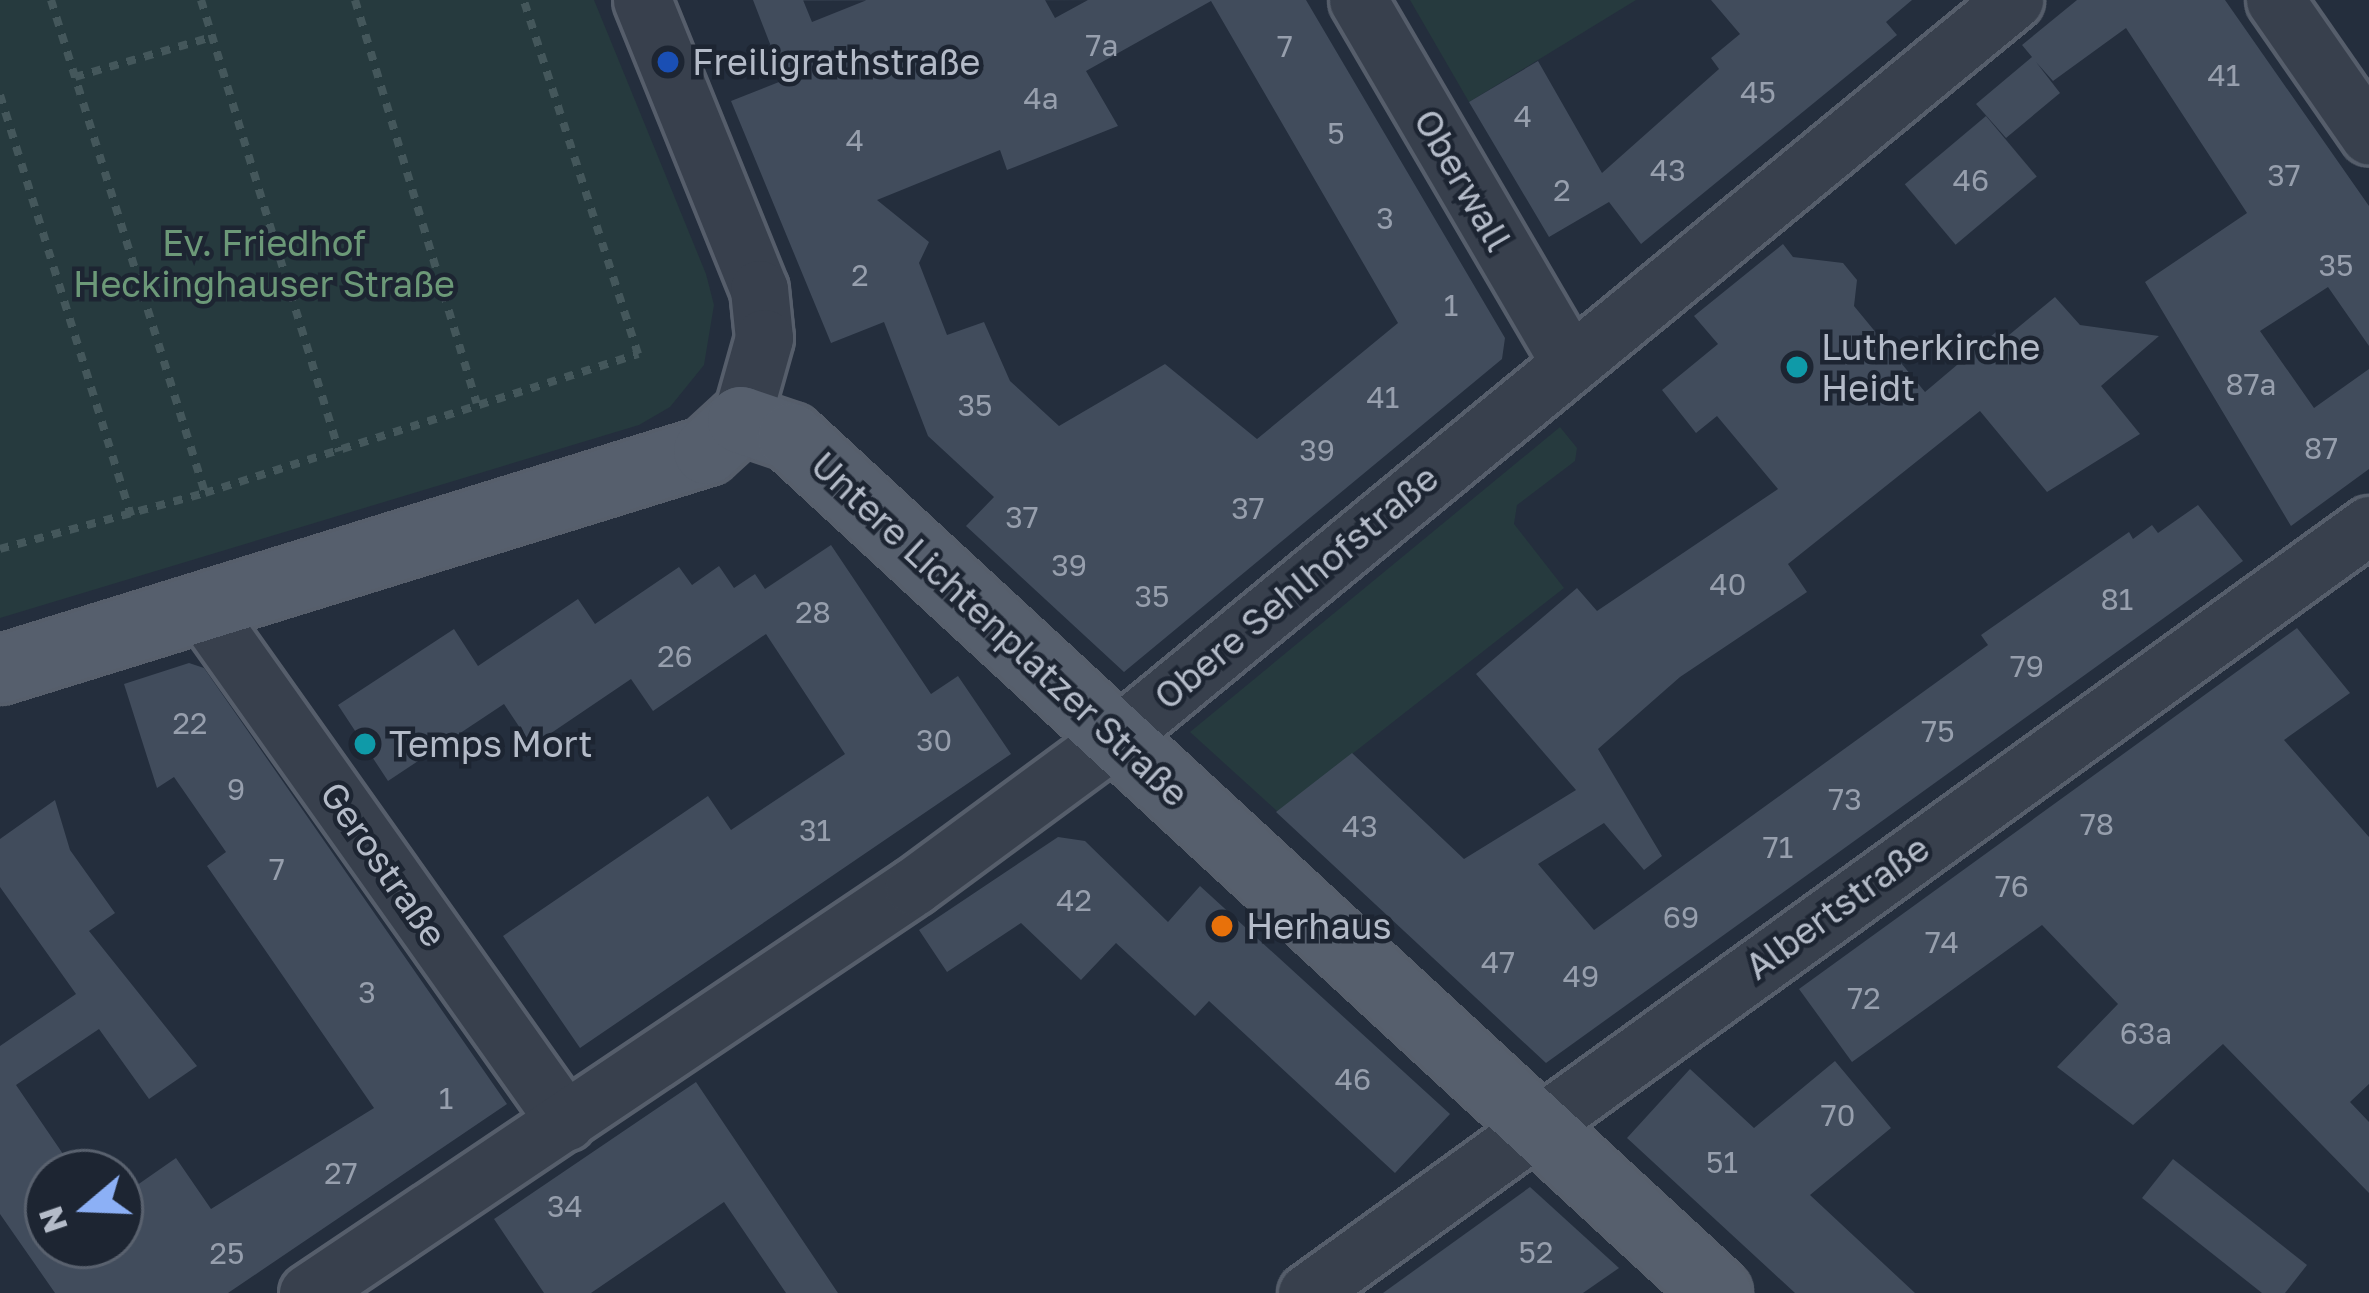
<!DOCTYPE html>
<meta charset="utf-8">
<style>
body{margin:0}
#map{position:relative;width:2369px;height:1293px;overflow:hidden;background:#242e3d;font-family:"Golos Text",sans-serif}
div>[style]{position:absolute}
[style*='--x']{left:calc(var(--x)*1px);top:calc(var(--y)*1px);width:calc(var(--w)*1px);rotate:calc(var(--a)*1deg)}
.green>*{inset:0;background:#263a3e}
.building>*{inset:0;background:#414c5c;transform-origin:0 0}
.path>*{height:8px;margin-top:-4px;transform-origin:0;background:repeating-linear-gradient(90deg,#44575b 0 9px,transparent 0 18px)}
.roads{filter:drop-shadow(3px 0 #565e6b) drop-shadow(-3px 0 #565e6b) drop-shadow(0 3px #565e6b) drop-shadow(0 -3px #565e6b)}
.minor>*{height:57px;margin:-28.5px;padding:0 28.5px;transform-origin:28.5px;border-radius:28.5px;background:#38404d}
.major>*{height:66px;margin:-33px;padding:0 33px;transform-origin:33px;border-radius:33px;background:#565f6d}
.dots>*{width:33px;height:33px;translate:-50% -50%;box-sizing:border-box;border:6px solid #1d2532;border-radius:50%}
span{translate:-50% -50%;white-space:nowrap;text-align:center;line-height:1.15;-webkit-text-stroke:9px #1d2532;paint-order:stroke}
.number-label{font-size:30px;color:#979fad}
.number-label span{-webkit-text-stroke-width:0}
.poi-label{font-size:36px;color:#b4bbc8}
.left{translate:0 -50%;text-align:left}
.street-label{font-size:36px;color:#b4bbc8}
.park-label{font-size:36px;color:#6c9978}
.north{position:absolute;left:24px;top:1149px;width:120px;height:120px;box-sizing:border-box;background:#1d2532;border:3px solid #59616e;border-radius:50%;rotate:251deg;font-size:33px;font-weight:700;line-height:48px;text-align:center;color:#b4bbc8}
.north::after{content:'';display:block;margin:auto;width:42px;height:54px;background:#8cb0f6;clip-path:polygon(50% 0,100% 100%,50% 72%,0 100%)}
</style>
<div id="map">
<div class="green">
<i style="clip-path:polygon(0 0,594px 0,706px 274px,714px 305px,704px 365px,670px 407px,639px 425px,0 618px)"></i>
<i style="clip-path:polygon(1410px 0,1636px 0,1469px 102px)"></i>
<i style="clip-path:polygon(1560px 427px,1577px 448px,1575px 461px,1517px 505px,1514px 524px,1564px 588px,1278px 812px,1190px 732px)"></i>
</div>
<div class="building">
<i style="clip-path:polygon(evenodd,753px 0,803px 0,812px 22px,867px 0,1045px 0,1055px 18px,1088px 0,1306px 0,1505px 338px,1502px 359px,1124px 672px,966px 526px,994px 497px,928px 436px,884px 322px,831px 343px,731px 101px,784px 80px,753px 0,1211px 1px,1398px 323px,1257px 439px,1165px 364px,1059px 426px,1010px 381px,984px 322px,947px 335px,919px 263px,929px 242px,877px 200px,1000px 150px,1007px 170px,1118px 126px,1086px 71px,1211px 1px)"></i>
<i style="clip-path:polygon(1711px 0,1912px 0,1886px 22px,1897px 35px,1641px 244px,1609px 202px,1549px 237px,1469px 102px,1538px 61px,1602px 173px,1719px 69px,1711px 58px,1740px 34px)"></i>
<i style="clip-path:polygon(2077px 0,2225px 0,2369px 206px,2369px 346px,2328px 287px,2260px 331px,2314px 408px,2369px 369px,2369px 469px,2291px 526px,2145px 282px,2247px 213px,2126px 28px,2053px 81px,2036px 62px,2060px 93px,2006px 138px,1976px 104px,2032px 57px,2022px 45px)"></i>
<i style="left:1986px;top:116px;width:79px;height:106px;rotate:50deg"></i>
<i style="clip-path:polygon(1783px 244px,1793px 257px,1843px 263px,1857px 280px,1854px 306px,1925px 392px,1996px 332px,2003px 340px,2055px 297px,2080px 325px,2159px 336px,2101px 386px,2140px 434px,2047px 492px,1980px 411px,1788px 564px,1807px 592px,1680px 677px,1598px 749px,1662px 856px,1644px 870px,1604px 823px,1538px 864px,1594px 930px,1988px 645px,1981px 635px,2129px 532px,2133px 539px,2152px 525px,2158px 533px,2198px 505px,2243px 561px,1546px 1063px,1276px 812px,1352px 753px,1464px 859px,1576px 790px,1476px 674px,1577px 588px,1597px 611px,1778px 489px,1717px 416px,1696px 433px,1662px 390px,1718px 344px,1694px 316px)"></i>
<i style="clip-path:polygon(831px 545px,931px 694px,958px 676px,1011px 754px,580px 1048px,503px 936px,708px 796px,731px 830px,845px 754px,766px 634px,653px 711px,631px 679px,532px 746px,504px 704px,388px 781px,338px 705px,454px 629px,478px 666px,578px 599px,595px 624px,679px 567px,692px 585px,719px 566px,734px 588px,755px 574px,765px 589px)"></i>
<i style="clip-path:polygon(2297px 628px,2350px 693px,2284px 740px,2369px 837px,2369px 1084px,2350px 1102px,2369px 1122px,2369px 1193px,2223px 1044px,2133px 1125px,2057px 1067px,2118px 1004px,2042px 925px,1852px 1062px,1799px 989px)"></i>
<i style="clip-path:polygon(189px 663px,204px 668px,507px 1104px,228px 1293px,55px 1293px,0 1214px,0 1046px,76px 994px,0 887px,0 839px,55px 800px,70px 850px,115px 913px,89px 931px,197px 1066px,149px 1099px,99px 1029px,16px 1085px,76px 1173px,48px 1173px,48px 1245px,120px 1245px,120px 1197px,176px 1158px,211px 1209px,374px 1108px,207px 866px,226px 852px,174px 777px,157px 788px,124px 684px)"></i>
<i style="clip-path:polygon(1058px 837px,1085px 841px,1168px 922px,1200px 886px,1450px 1114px,1395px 1173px,1209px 1001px,1195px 1016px,1116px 943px,1081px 980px,1021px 923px,947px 972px,919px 930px)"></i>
<i style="clip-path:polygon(1835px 1061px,1891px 1128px,1810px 1195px,1915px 1293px,1795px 1293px,1627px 1138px,1690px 1069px,1754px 1128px)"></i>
<i style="clip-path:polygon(696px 1082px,838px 1293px,786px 1293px,724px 1202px,591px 1293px,544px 1293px,494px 1219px)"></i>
<i style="clip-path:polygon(2173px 1159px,2307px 1265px,2285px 1293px,2262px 1293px,2142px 1198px)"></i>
<i style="clip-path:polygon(1530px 1187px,1619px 1268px,1583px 1293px,1383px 1293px)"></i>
</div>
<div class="path">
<i style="--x:51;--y:0;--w:516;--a:72.65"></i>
<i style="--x:201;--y:0;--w:472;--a:73"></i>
<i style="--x:355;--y:0;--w:421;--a:73.2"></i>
<i style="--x:75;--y:77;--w:143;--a:-16.3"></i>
<i style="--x:0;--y:95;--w:441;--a:72.7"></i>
<i style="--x:0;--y:549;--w:213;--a:-15.3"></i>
<i style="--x:205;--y:493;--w:455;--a:-17.8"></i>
<i style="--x:638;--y:354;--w:372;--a:-107.9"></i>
</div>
<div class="roads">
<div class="minor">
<i style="--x:642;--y:0;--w:312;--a:68"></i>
<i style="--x:759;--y:289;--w:49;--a:84.2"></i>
<i style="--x:764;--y:338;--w:85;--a:105.7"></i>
<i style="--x:1358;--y:0;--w:417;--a:59.7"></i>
<i style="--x:2275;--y:0;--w:165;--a:55.2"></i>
<i style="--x:201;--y:607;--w:631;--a:54.67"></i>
<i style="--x:308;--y:1293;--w:730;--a:-33.89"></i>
<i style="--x:914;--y:886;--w:251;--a:-36.4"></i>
<i style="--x:1116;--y:737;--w:1162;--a:-39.38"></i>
<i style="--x:1307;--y:1293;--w:1311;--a:-35.87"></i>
</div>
<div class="major">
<i style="--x:0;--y:670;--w:740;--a:-17.21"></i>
<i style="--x:707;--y:451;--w:46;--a:-42.4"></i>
<i style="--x:741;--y:420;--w:53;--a:18.8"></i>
<i style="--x:791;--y:437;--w:1262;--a:42.72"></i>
</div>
</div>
<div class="dots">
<i style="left:668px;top:62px;background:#1a4fb4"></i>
<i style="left:1797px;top:367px;background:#0f9aa8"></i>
<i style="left:365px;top:744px;background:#0f9aa8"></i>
<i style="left:1222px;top:926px;background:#e8710a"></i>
</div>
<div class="number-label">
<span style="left:1102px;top:45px">7a</span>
<span style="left:1285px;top:46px">7</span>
<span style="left:2224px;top:75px">41</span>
<span style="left:1758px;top:92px">45</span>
<span style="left:1041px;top:98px">4a</span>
<span style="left:1523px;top:116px">4</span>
<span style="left:1336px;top:133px">5</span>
<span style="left:855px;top:140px">4</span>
<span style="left:1668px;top:170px">43</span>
<span style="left:2284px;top:175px">37</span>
<span style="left:1971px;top:180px">46</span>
<span style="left:1562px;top:190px">2</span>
<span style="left:1385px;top:218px">3</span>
<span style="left:2336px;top:265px">35</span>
<span style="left:860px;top:275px">2</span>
<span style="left:1451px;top:305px">1</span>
<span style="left:2251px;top:384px">87a</span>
<span style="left:1383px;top:397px">41</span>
<span style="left:975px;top:405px">35</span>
<span style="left:2321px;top:448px">87</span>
<span style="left:1317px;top:450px">39</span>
<span style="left:1248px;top:508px">37</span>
<span style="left:1022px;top:517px">37</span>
<span style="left:1069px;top:565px">39</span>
<span style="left:1728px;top:584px">40</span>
<span style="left:1152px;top:596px">35</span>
<span style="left:2117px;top:599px">81</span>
<span style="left:813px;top:612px">28</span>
<span style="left:675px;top:656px">26</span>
<span style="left:2027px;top:666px">79</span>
<span style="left:190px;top:723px">22</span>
<span style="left:1938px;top:731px">75</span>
<span style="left:934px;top:740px">30</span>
<span style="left:236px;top:789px">9</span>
<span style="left:1845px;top:799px">73</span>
<span style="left:2097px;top:824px">78</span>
<span style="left:1360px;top:826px">43</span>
<span style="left:815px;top:830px">31</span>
<span style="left:1778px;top:847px">71</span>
<span style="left:277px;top:869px">7</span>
<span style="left:2012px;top:886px">76</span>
<span style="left:1074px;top:900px">42</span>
<span style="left:1681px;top:917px">69</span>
<span style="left:1942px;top:942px">74</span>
<span style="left:1498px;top:962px">47</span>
<span style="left:1581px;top:976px">49</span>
<span style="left:367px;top:992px">3</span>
<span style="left:1864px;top:998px">72</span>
<span style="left:2146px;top:1033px">63a</span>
<span style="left:1353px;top:1079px">46</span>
<span style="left:446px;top:1098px">1</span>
<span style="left:1838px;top:1115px">70</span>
<span style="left:1722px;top:1162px">51</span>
<span style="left:341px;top:1173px">27</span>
<span style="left:565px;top:1206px">34</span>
<span style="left:1536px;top:1252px">52</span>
<span style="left:227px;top:1253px">25</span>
</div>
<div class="poi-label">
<span class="left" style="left:692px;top:62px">Freiligrathstraße</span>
<span class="left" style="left:1821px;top:367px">Lutherkirche<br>Heidt</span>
<span class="left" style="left:389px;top:744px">Temps Mort</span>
<span class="left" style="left:1246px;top:926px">Herhaus</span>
</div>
<div class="street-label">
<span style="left:1463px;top:180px;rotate:60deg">Oberwall</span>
<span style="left:1296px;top:587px;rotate:-40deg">Obere Sehlhofstraße</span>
<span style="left:1000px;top:629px;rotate:43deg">Untere Lichtenplatzer Straße</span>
<span style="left:384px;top:864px;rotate:55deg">Gerostraße</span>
<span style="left:1837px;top:907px;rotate:-36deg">Albertstraße</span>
</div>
<div class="park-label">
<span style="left:264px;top:263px">Ev. Friedhof<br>Heckinghauser Straße</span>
</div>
<div class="north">N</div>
</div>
